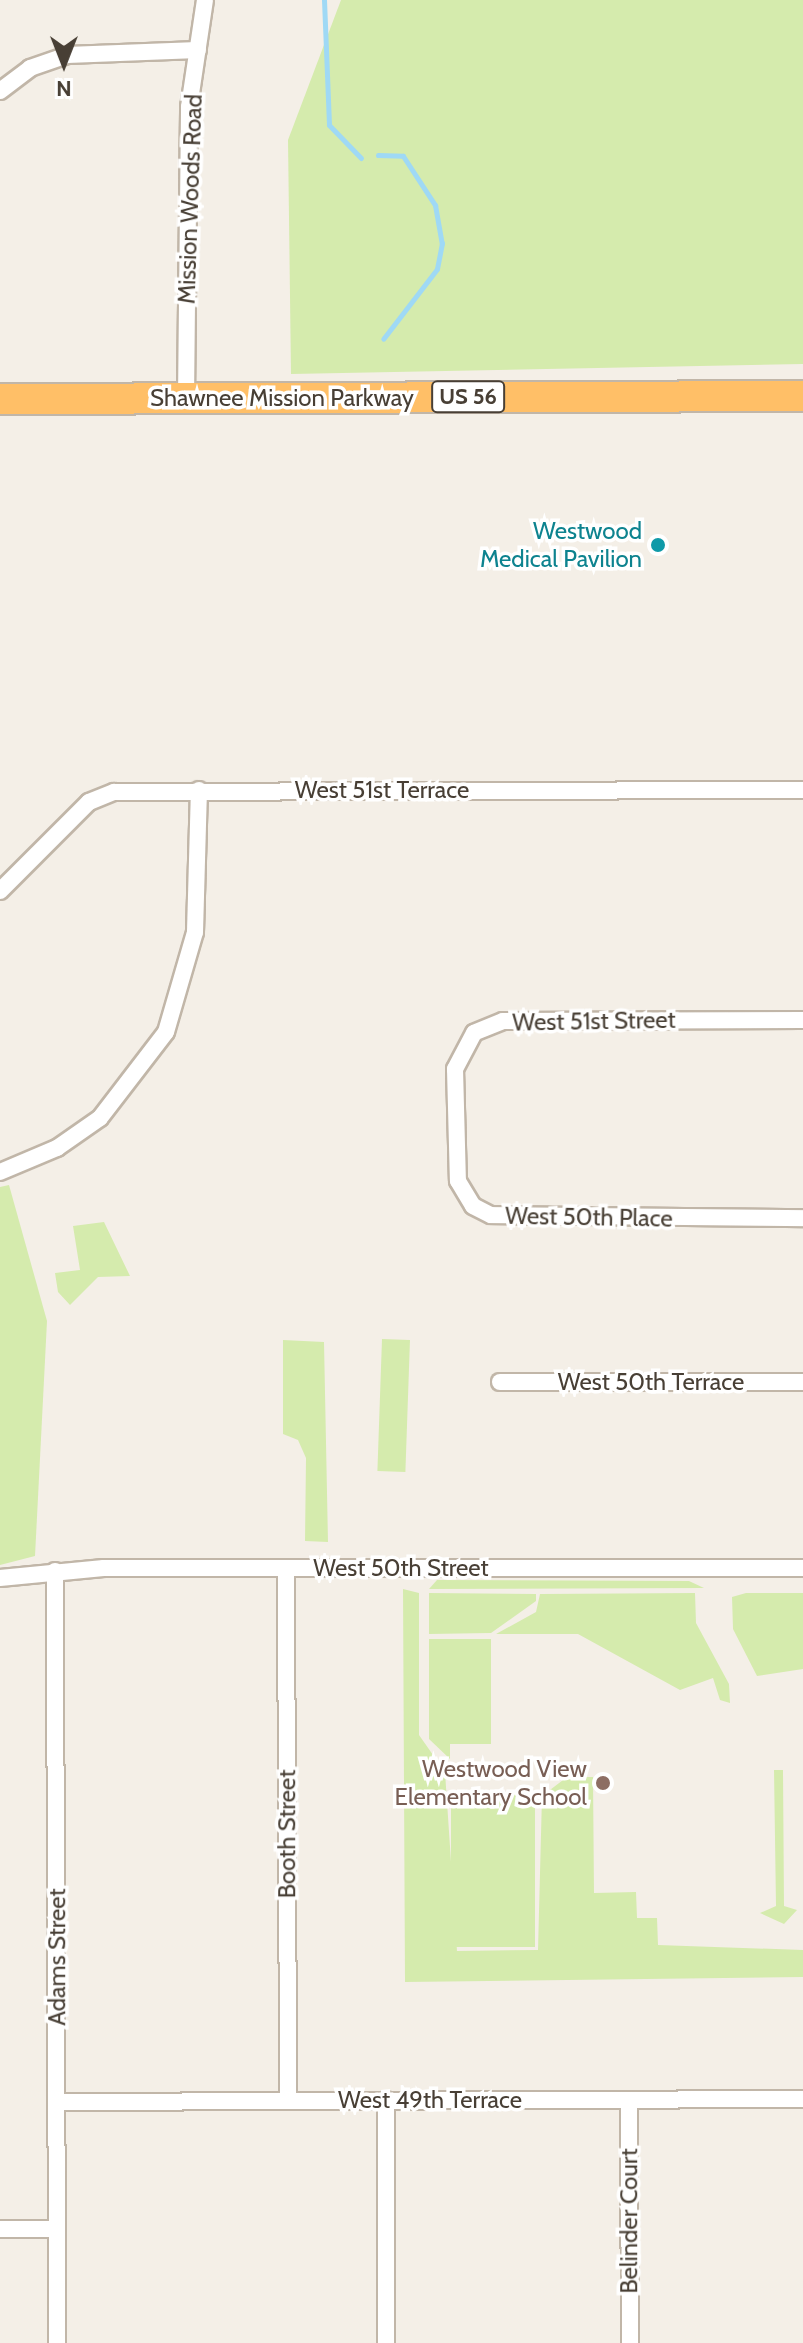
<!DOCTYPE html>
<style>
body{margin:0}
#map{position:relative;width:803px;height:2343px;overflow:hidden;background:#f4efe7;font-family:Cabin,sans-serif}
div>[style]{position:absolute}
[style*='--x']{left:calc(var(--x)*1px);top:calc(var(--y)*1px);width:calc(var(--w)*1px);rotate:calc(var(--a)*1deg)}
.green>*{inset:0;background:#d5ebad;transform-origin:0 0}
.stream>*{height:5px;margin:-2.5px;padding:0 2.5px;transform-origin:2.5px;border-radius:2.5px;background:#9fd9f5}
.roads{filter:drop-shadow(2px 0 #c1b6a8) drop-shadow(-2px 0 #c1b6a8) drop-shadow(0 2px #c1b6a8) drop-shadow(0 -2px #c1b6a8)}
.street>*{height:16px;margin:-8px;padding:0 8px;transform-origin:8px;border-radius:8px;background:#fff}
.highway>*{height:30px;margin:-15px;padding:0 15px;transform-origin:15px;border-radius:15px;background:#ffbf67}
.dots>*{width:22px;height:22px;translate:-50% -50%;box-sizing:border-box;border:4px solid #fff;border-radius:50%}
span{translate:-50% -50%;white-space:nowrap;text-align:center;line-height:1.15;-webkit-text-stroke:7px #fff;paint-order:stroke}
.shield-label span{padding:2px 6px;background:#fff;border:2px solid;border-radius:6px;-webkit-text-stroke-width:0}
.shield-label{font-size:22px;color:#483f35;font-weight:700}
.street-label{font-size:24px;color:#483f35}
.culture-label{font-size:24px;color:#0d838f}
.right{translate:-100% -50%;text-align:right}
.education-label{font-size:24px;color:#785e54}
.north{position:absolute;left:24px;top:24px;width:80px;height:80px;-webkit-text-stroke:6px #fff;paint-order:stroke;rotate:180deg;font-size:22px;font-weight:700;line-height:32px;text-align:center;color:#483f35}
.north::after{content:'';display:block;margin:auto;width:28px;height:36px;background:#483f35;clip-path:polygon(50% 0,100% 100%,50% 72%,0 100%)}
</style>
<div id="map">
<div class="green">
<i style="clip-path:polygon(341px 0,803px 0,803px 364px,291px 374px,288px 140px)"></i>
<i style="clip-path:polygon(9px 1185px,47px 1321px,35px 1556px,0 1565px,0 1187px)"></i>
<i style="clip-path:polygon(104px 1222px,130px 1276px,98px 1277px,70px 1305px,58px 1292px,55px 1273px,80px 1270px,73px 1226px)"></i>
<i style="left:382px;top:1339px;width:28px;height:132px;rotate:2deg"></i>
<i style="clip-path:polygon(283px 1340px,324px 1342px,328px 1542px,305px 1541px,306px 1458px,298px 1440px,283px 1434px)"></i>
<i style="clip-path:polygon(437px 1580px,689px 1581px,704px 1588px,429px 1589px)"></i>
<i style="clip-path:polygon(403px 1589px,419px 1593px,419px 1735px,445px 1772px,457px 1951px,538px 1950px,542px 1796px,567px 1777px,593px 1777px,594px 1893px,636px 1892px,637px 1918px,657px 1918px,658px 1945px,803px 1950px,803px 1977px,405px 1982px)"></i>
<i style="clip-path:polygon(429px 1593px,536px 1594px,536px 1601px,491px 1633px,429px 1634px)"></i>
<i style="clip-path:polygon(695px 1593px,696px 1623px,729px 1684px,730px 1703px,720px 1700px,713px 1678px,680px 1690px,578px 1634px,496px 1634px,536px 1612px,540px 1594px)"></i>
<i style="clip-path:polygon(746px 1593px,803px 1593px,803px 1669px,757px 1676px,733px 1629px,732px 1597px)"></i>
<i style="clip-path:polygon(429px 1639px,491px 1639px,491px 1744px,450px 1744px,450px 1759px,429px 1739px)"></i>
<i style="clip-path:polygon(774px 1770px,783px 1770px,784px 1906px,797px 1910px,784px 1924px,760px 1913px,776px 1906px)"></i>
<i style="left:451px;top:1795px;width:84px;height:152px"></i>
</div>
<div class="stream">
<i style="--x:324;--y:0;--w:125;--a:87.7"></i>
<i style="--x:329;--y:125;--w:46;--a:45.9"></i>
<i style="--x:378;--y:155;--w:25;--a:2"></i>
<i style="--x:403;--y:156;--w:59;--a:56.9"></i>
<i style="--x:435;--y:205;--w:39;--a:80"></i>
<i style="--x:442;--y:243;--w:26;--a:101"></i>
<i style="--x:437;--y:269;--w:88;--a:127.6"></i>
</div>
<div class="roads">
<div class="street">
<i style="--x:0;--y:91;--w:38;--a:-37"></i>
<i style="--x:30;--y:68;--w:39;--a:-19"></i>
<i style="--x:67;--y:55;--w:131;--a:-2.2"></i>
<i style="--x:186;--y:399;--w:292;--a:-89.4"></i>
<i style="--x:189;--y:107;--w:108;--a:-81.5"></i>
<i style="--x:0;--y:891;--w:126;--a:-45"></i>
<i style="--x:89;--y:802;--w:27;--a:-22"></i>
<i style="--x:114;--y:792;--w:689;--a:-0.17"></i>
<i style="--x:803;--y:1020;--w:300;--a:179.8"></i>
<i style="--x:503;--y:1021;--w:31;--a:158"></i>
<i style="--x:474;--y:1033;--w:41;--a:117.8"></i>
<i style="--x:455;--y:1069;--w:112;--a:88.5"></i>
<i style="--x:458;--y:1181;--w:29;--a:59"></i>
<i style="--x:473;--y:1206;--w:20;--a:27"></i>
<i style="--x:491;--y:1215;--w:312;--a:0.6"></i>
<i style="--x:0;--y:1172;--w:62;--a:-22.8"></i>
<i style="--x:57;--y:1148;--w:52;--a:-34.9"></i>
<i style="--x:100;--y:1118;--w:108;--a:-52.5"></i>
<i style="--x:166;--y:1032;--w:104;--a:-73.8"></i>
<i style="--x:195;--y:932;--w:142;--a:-88.4"></i>
<i style="--x:500;--y:1382;--w:303;--a:0"></i>
<i style="--x:286;--y:1568;--w:532;--a:89.78"></i>
<i style="--x:55;--y:1571;--w:772;--a:89.85"></i>
<i style="--x:0;--y:1578;--w:104;--a:-5.5"></i>
<i style="--x:104;--y:1568;--w:699;--a:0"></i>
<i style="--x:386;--y:2100;--w:243;--a:90"></i>
<i style="--x:629;--y:2100;--w:243;--a:89.8"></i>
<i style="--x:58;--y:2102;--w:745;--a:-0.23"></i>
<i style="--x:0;--y:2229;--w:57;--a:0"></i>
</div>
<div class="highway">
<i style="--x:0;--y:399;--w:803;--a:-0.21"></i>
</div>
</div>
<div class="dots">
<i style="left:658px;top:545px;background:#0f9aa8"></i>
<i style="left:603px;top:1783px;background:#8d6e63"></i>
</div>
<div class="shield-label">
<span style="left:468px;top:397px">US 56</span>
</div>
<div class="street-label">
<span style="left:190px;top:199px;rotate:-88deg">Mission Woods Road</span>
<span style="left:282px;top:398px">Shawnee Mission Parkway</span>
<span style="left:382px;top:790px">West 51st Terrace</span>
<span style="left:594px;top:1021px;rotate:-1deg">West 51st Street</span>
<span style="left:589px;top:1217px;rotate:1deg">West 50th Place</span>
<span style="left:651px;top:1382px">West 50th Terrace</span>
<span style="left:401px;top:1568px">West 50th Street</span>
<span style="left:287px;top:1834px;rotate:-90deg">Booth Street</span>
<span style="left:57px;top:1957px;rotate:-90deg">Adams Street</span>
<span style="left:430px;top:2100px">West 49th Terrace</span>
<span style="left:629px;top:2221px;rotate:-90deg">Belinder Court</span>
</div>
<div class="culture-label">
<span class="right" style="left:642px;top:545px">Westwood<br>Medical Pavilion</span>
</div>
<div class="education-label">
<span class="right" style="left:587px;top:1783px">Westwood View<br>Elementary School</span>
</div>
<div class="north">N</div>
</div>
